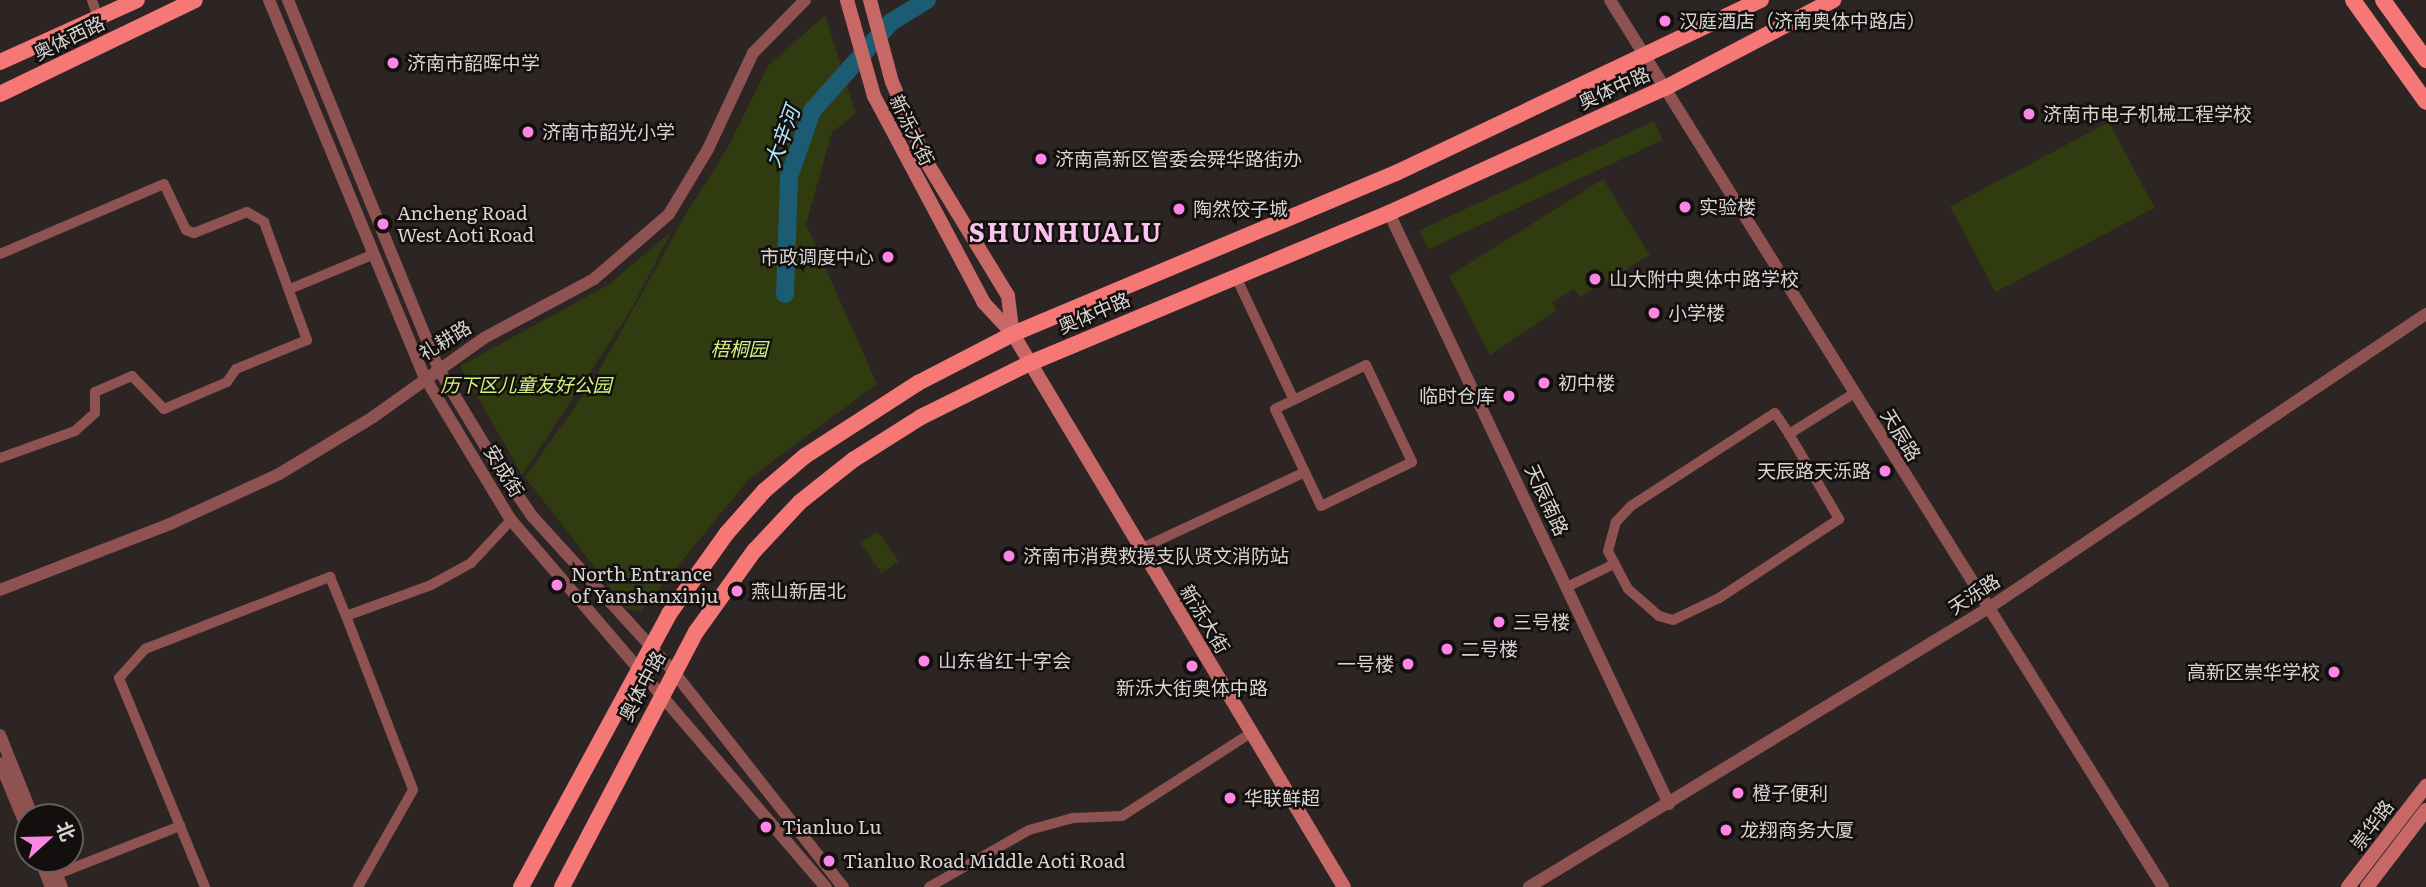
<!DOCTYPE html>
<meta charset="utf-8">
<style>
body{margin:0}
#map{position:relative;width:2426px;height:887px;overflow:hidden;background:#2c2523;font-family:Literata,"Noto Sans SC",serif}
div>[style]{position:absolute}
[style*='--x']{left:calc(var(--x)*1px);top:calc(var(--y)*1px);width:calc(var(--w)*1px);rotate:calc(var(--a)*1deg)}
.green>*{inset:0;background:#303b0f;transform-origin:0 0}
.river>*{height:18px;margin:-9px;padding:0 9px;transform-origin:9px;border-radius:9px;background:#1b5c72}
.minor>*{height:10px;margin:-5px;padding:0 5px;transform-origin:5px;border-radius:5px;background:#8e5250}
.tertiary>*{height:12px;margin:-6px;padding:0 6px;transform-origin:6px;border-radius:6px;background:#8e5250}
.secondary>*{height:14px;margin:-7px;padding:0 7px;transform-origin:7px;border-radius:7px;background:#c86866}
.primary>*{height:16px;margin:-8px;padding:0 8px;transform-origin:8px;border-radius:8px;background:#f57877}
.dots>*{width:19px;height:19px;translate:-50% -50%;box-sizing:border-box;border:4px solid #120f0e;border-radius:50%}
span{translate:-50% -50%;white-space:nowrap;text-align:center;line-height:1.15;-webkit-text-stroke:5px #120f0e;paint-order:stroke}
.poi-label{font-size:19px;color:#d8d4d2}
.left{translate:0 -50%;text-align:left}
.right{translate:-100% -50%;text-align:right}
.street-label{font-size:19px;color:#d8d4d2}
.park-label{font-size:19px;color:#d2f37c;font-style:italic}
.water-label{font-size:21px;color:#b2e6fb;font-style:italic}
.district-label{font-size:26px;color:#fac4ec;font-weight:700;letter-spacing:2px}
.north{position:absolute;left:14px;top:803px;width:70px;height:70px;box-sizing:border-box;background:#120f0e;border:2px solid #615e5c;border-radius:50%;rotate:68deg;font-size:19px;font-weight:700;line-height:28px;text-align:center;color:#d8d4d2}
.north::after{content:'';display:block;margin:auto;width:24px;height:32px;background:#fc86e4;clip-path:polygon(50% 0,100% 100%,50% 72%,0 100%)}
</style>
<div id="map">
<div class="green">
<i style="clip-path:polygon(825px 15px,856px 114px,832px 132px,806px 224px,877px 384px,749px 479px,641px 611px,627px 609px,525px 477px,594px 380px,687px 212px,727px 149px,768px 66px)"></i>
<i style="left:1654px;top:121px;width:21px;height:259px;rotate:65deg"></i>
<i style="left:2109px;top:122px;width:97px;height:180px;rotate:62deg"></i>
<i style="clip-path:polygon(1603px 179px,1650px 255px,1580px 297px,1574px 289px,1552px 302px,1557px 310px,1490px 355px,1449px 276px)"></i>
<i style="clip-path:polygon(671px 232px,631px 310px,522px 475px,460px 366px,608px 285px)"></i>
<i style="left:877px;top:531px;width:37px;height:21px;rotate:54deg"></i>
</div>
<div class="river">
<i style="--x:785;--y:294;--w:117;--a:-88"></i>
<i style="--x:789;--y:177;--w:70;--a:-70.8"></i>
<i style="--x:812;--y:111;--w:119;--a:-48.4"></i>
<i style="--x:891;--y:22;--w:42;--a:-31.4"></i>
</div>
<div class="minor">
<i style="--x:92;--y:0;--w:18;--a:71"></i>
<i style="--x:0;--y:254;--w:178;--a:-23.1"></i>
<i style="--x:164;--y:184;--w:51;--a:64.4"></i>
<i style="--x:186;--y:230;--w:9;--a:21"></i>
<i style="--x:194;--y:233;--w:57;--a:-21.6"></i>
<i style="--x:247;--y:212;--w:20;--a:30"></i>
<i style="--x:264;--y:222;--w:126;--a:70"></i>
<i style="--x:307;--y:340;--w:77;--a:157.8"></i>
<i style="--x:236;--y:369;--w:16;--a:125"></i>
<i style="--x:227;--y:382;--w:69;--a:156.8"></i>
<i style="--x:164;--y:409;--w:46;--a:-134.1"></i>
<i style="--x:132;--y:376;--w:40;--a:156.6"></i>
<i style="--x:95;--y:392;--w:21;--a:90"></i>
<i style="--x:95;--y:413;--w:27;--a:138"></i>
<i style="--x:75;--y:431;--w:80;--a:160.2"></i>
<i style="--x:1236;--y:277;--w:136;--a:64.8"></i>
<i style="--x:290;--y:289;--w:91;--a:-22.6"></i>
<i style="--x:1366;--y:365;--w:107;--a:64.6"></i>
<i style="--x:1412;--y:462;--w:101;--a:154.2"></i>
<i style="--x:1321;--y:506;--w:107;--a:-115.4"></i>
<i style="--x:1275;--y:409;--w:101;--a:-25.8"></i>
<i style="--x:1789;--y:434;--w:99;--a:59.5"></i>
<i style="--x:1839;--y:519;--w:144;--a:146.6"></i>
<i style="--x:1719;--y:598;--w:51;--a:154.4"></i>
<i style="--x:1673;--y:620;--w:15;--a:-164"></i>
<i style="--x:1659;--y:616;--w:41;--a:-138.9"></i>
<i style="--x:1628;--y:589;--w:43;--a:-117.8"></i>
<i style="--x:1608;--y:551;--w:30;--a:-75"></i>
<i style="--x:1616;--y:522;--w:22;--a:-47"></i>
<i style="--x:1631;--y:506;--w:171;--a:-32.9"></i>
<i style="--x:1775;--y:413;--w:25;--a:56"></i>
<i style="--x:1789;--y:434;--w:75;--a:-32"></i>
<i style="--x:1140;--y:549;--w:182;--a:-25"></i>
<i style="--x:1567;--y:587;--w:52;--a:-26.1"></i>
<i style="--x:346;--y:616;--w:186;--a:68.9"></i>
<i style="--x:413;--y:790;--w:112;--a:119.6"></i>
<i style="--x:180;--y:826;--w:66;--a:67.7"></i>
<i style="--x:50;--y:877;--w:140;--a:-21.4"></i>
<i style="--x:180;--y:826;--w:160;--a:-112.4"></i>
<i style="--x:119;--y:678;--w:39;--a:-48"></i>
<i style="--x:145;--y:649;--w:199;--a:-21.3"></i>
<i style="--x:330;--y:577;--w:42;--a:67.7"></i>
<i style="--x:346;--y:616;--w:90;--a:-20"></i>
<i style="--x:431;--y:585;--w:46;--a:-28.8"></i>
<i style="--x:471;--y:563;--w:59;--a:-47.1"></i>
<i style="--x:929;--y:887;--w:115;--a:-29.7"></i>
<i style="--x:1029;--y:830;--w:46;--a:-15.3"></i>
<i style="--x:1073;--y:818;--w:49;--a:-2.3"></i>
<i style="--x:1122;--y:816;--w:153;--a:-32.8"></i>
</div>
<div class="tertiary">
<i style="--x:269;--y:0;--w:407;--a:67.6"></i>
<i style="--x:424;--y:376;--w:168;--a:58.9"></i>
<i style="--x:511;--y:520;--w:484;--a:49.4"></i>
<i style="--x:288;--y:0;--w:397;--a:67.8"></i>
<i style="--x:438;--y:368;--w:103;--a:58.9"></i>
<i style="--x:491;--y:456;--w:73;--a:55.7"></i>
<i style="--x:532;--y:516;--w:210;--a:47.7"></i>
<i style="--x:673;--y:671;--w:275;--a:51.8"></i>
<i style="--x:1610;--y:0;--w:1045;--a:58.06"></i>
<i style="--x:1389;--y:213;--w:654;--a:64.65"></i>
<i style="--x:0;--y:590;--w:182;--a:-21.2"></i>
<i style="--x:170;--y:524;--w:120;--a:-24.6"></i>
<i style="--x:279;--y:474;--w:110;--a:-31.2"></i>
<i style="--x:373;--y:417;--w:136;--a:-35.4"></i>
<i style="--x:484;--y:338;--w:125;--a:-28.2"></i>
<i style="--x:594;--y:279;--w:99;--a:-40.9"></i>
<i style="--x:669;--y:214;--w:76;--a:-59"></i>
<i style="--x:708;--y:149;--w:106;--a:-64.9"></i>
<i style="--x:753;--y:53;--w:74;--a:-45.5"></i>
<i style="--x:0;--y:735;--w:88;--a:68.1"></i>
<i style="--x:0;--y:763;--w:74;--a:67.6"></i>
<i style="--x:40;--y:859;--w:30;--a:69"></i>
<i style="--x:51;--y:859;--w:30;--a:69"></i>
<i style="--x:1529;--y:887;--w:536;--a:-31.26"></i>
<i style="--x:1987;--y:609;--w:529;--a:-33.9"></i>
</div>
<div class="secondary">
<i style="--x:847;--y:0;--w:100;--a:74.3"></i>
<i style="--x:874;--y:96;--w:234;--a:62"></i>
<i style="--x:984;--y:303;--w:42;--a:46.9"></i>
<i style="--x:1013;--y:334;--w:644;--a:59.1"></i>
<i style="--x:870;--y:0;--w:85;--a:75"></i>
<i style="--x:892;--y:82;--w:86;--a:66.7"></i>
<i style="--x:926;--y:161;--w:158;--a:58.7"></i>
<i style="--x:1008;--y:296;--w:38;--a:83"></i>
<i style="--x:2348;--y:887;--w:128;--a:-52.3"></i>
<i style="--x:2367;--y:887;--w:97;--a:-52.5"></i>
</div>
<div class="primary">
<i style="--x:2353;--y:0;--w:125;--a:54.4"></i>
<i style="--x:2383;--y:0;--w:74;--a:54.4"></i>
<i style="--x:0;--y:62;--w:150;--a:-24.3"></i>
<i style="--x:0;--y:94;--w:216;--a:-25.7"></i>
<i style="--x:521;--y:887;--w:311;--a:-61.5"></i>
<i style="--x:669;--y:614;--w:100;--a:-54.4"></i>
<i style="--x:727;--y:533;--w:56;--a:-48.6"></i>
<i style="--x:764;--y:491;--w:54;--a:-40.5"></i>
<i style="--x:805;--y:456;--w:135;--a:-32.9"></i>
<i style="--x:918;--y:383;--w:107;--a:-27.3"></i>
<i style="--x:1013;--y:334;--w:415;--a:-22.8"></i>
<i style="--x:1396;--y:173;--w:404;--a:-25.4"></i>
<i style="--x:562;--y:887;--w:288;--a:-62.3"></i>
<i style="--x:696;--y:632;--w:100;--a:-54.4"></i>
<i style="--x:754;--y:551;--w:67;--a:-46.8"></i>
<i style="--x:800;--y:502;--w:68;--a:-38.4"></i>
<i style="--x:853;--y:460;--w:80;--a:-32.3"></i>
<i style="--x:921;--y:417;--w:119;--a:-26.4"></i>
<i style="--x:1028;--y:364;--w:391;--a:-22.7"></i>
<i style="--x:1389;--y:213;--w:303;--a:-24.4"></i>
<i style="--x:1665;--y:88;--w:190;--a:-27.6"></i>
</div>
<div class="dots">
<i style="left:1665px;top:21px;background:#fc86e4"></i>
<i style="left:393px;top:63px;background:#fc86e4"></i>
<i style="left:2029px;top:114px;background:#fc86e4"></i>
<i style="left:528px;top:132px;background:#fc86e4"></i>
<i style="left:1041px;top:159px;background:#fc86e4"></i>
<i style="left:1685px;top:207px;background:#fc86e4"></i>
<i style="left:1179px;top:209px;background:#fc86e4"></i>
<i style="left:383px;top:224px;background:#fc86e4"></i>
<i style="left:888px;top:257px;background:#fc86e4"></i>
<i style="left:1595px;top:279px;background:#fc86e4"></i>
<i style="left:1654px;top:313px;background:#fc86e4"></i>
<i style="left:1544px;top:383px;background:#fc86e4"></i>
<i style="left:1509px;top:396px;background:#fc86e4"></i>
<i style="left:1885px;top:471px;background:#fc86e4"></i>
<i style="left:1009px;top:556px;background:#fc86e4"></i>
<i style="left:557px;top:585px;background:#fc86e4"></i>
<i style="left:737px;top:591px;background:#fc86e4"></i>
<i style="left:1499px;top:622px;background:#fc86e4"></i>
<i style="left:1447px;top:649px;background:#fc86e4"></i>
<i style="left:924px;top:661px;background:#fc86e4"></i>
<i style="left:1408px;top:664px;background:#fc86e4"></i>
<i style="left:1192px;top:666px;background:#fc86e4"></i>
<i style="left:2334px;top:672px;background:#fc86e4"></i>
<i style="left:1738px;top:793px;background:#fc86e4"></i>
<i style="left:1230px;top:798px;background:#fc86e4"></i>
<i style="left:766px;top:827px;background:#fc86e4"></i>
<i style="left:1726px;top:830px;background:#fc86e4"></i>
<i style="left:829px;top:861px;background:#fc86e4"></i>
</div>
<div class="poi-label">
<span class="left" style="left:1679px;top:21px">汉庭酒店（济南奥体中路店）</span>
<span class="left" style="left:407px;top:63px">济南市韶晖中学</span>
<span class="left" style="left:2043px;top:114px">济南市电子机械工程学校</span>
<span class="left" style="left:542px;top:132px">济南市韶光小学</span>
<span class="left" style="left:1055px;top:159px">济南高新区管委会舜华路街办</span>
<span class="left" style="left:1699px;top:207px">实验楼</span>
<span class="left" style="left:1193px;top:209px">陶然饺子城</span>
<span class="left" style="left:397px;top:224px">Ancheng Road<br>West Aoti Road</span>
<span class="right" style="left:874px;top:257px">市政调度中心</span>
<span class="left" style="left:1609px;top:279px">山大附中奥体中路学校</span>
<span class="left" style="left:1668px;top:313px">小学楼</span>
<span class="left" style="left:1558px;top:383px">初中楼</span>
<span class="right" style="left:1495px;top:396px">临时仓库</span>
<span class="right" style="left:1871px;top:471px">天辰路天泺路</span>
<span class="left" style="left:1023px;top:556px">济南市消费救援支队贤文消防站</span>
<span class="left" style="left:571px;top:585px">North Entrance<br>of Yanshanxinju</span>
<span class="left" style="left:751px;top:591px">燕山新居北</span>
<span class="left" style="left:1513px;top:622px">三号楼</span>
<span class="left" style="left:1461px;top:649px">二号楼</span>
<span class="left" style="left:938px;top:661px">山东省红十字会</span>
<span class="right" style="left:1394px;top:664px">一号楼</span>
<span class="right" style="left:2320px;top:672px">高新区崇华学校</span>
<span style="left:1192px;top:688px">新泺大街奥体中路</span>
<span class="left" style="left:1752px;top:793px">橙子便利</span>
<span class="left" style="left:1244px;top:798px">华联鲜超</span>
<span class="left" style="left:782px;top:827px">Tianluo Lu</span>
<span class="left" style="left:1740px;top:830px">龙翔商务大厦</span>
<span class="left" style="left:843px;top:861px">Tianluo Road Middle Aoti Road</span>
</div>
<div class="street-label">
<span style="left:69px;top:38px;rotate:-26deg">奥体西路</span>
<span style="left:1614px;top:88px;rotate:-24deg">奥体中路</span>
<span style="left:912px;top:130px;rotate:64deg">新泺大街</span>
<span style="left:1094px;top:313px;rotate:-23deg">奥体中路</span>
<span style="left:445px;top:340px;rotate:-32deg">礼耕路</span>
<span style="left:1901px;top:435px;rotate:58deg">天辰路</span>
<span style="left:504px;top:471px;rotate:58deg">安成街</span>
<span style="left:1547px;top:500px;rotate:65deg">天辰南路</span>
<span style="left:1974px;top:594px;rotate:-33deg">天泺路</span>
<span style="left:1205px;top:619px;rotate:59deg">新泺大街</span>
<span style="left:642px;top:686px;rotate:-62deg">奥体中路</span>
<span style="left:2372px;top:825px;rotate:-53deg">崇华路</span>
</div>
<div class="park-label">
<span style="left:739px;top:349px">梧桐园</span>
<span style="left:526px;top:385px">历下区儿童友好公园</span>
</div>
<div class="water-label">
<span style="left:781px;top:136px;rotate:-70deg">大辛河</span>
</div>
<div class="district-label">
<span style="left:1066px;top:231px">SHUNHUALU</span>
</div>
<div class="north">北</div>
</div>
